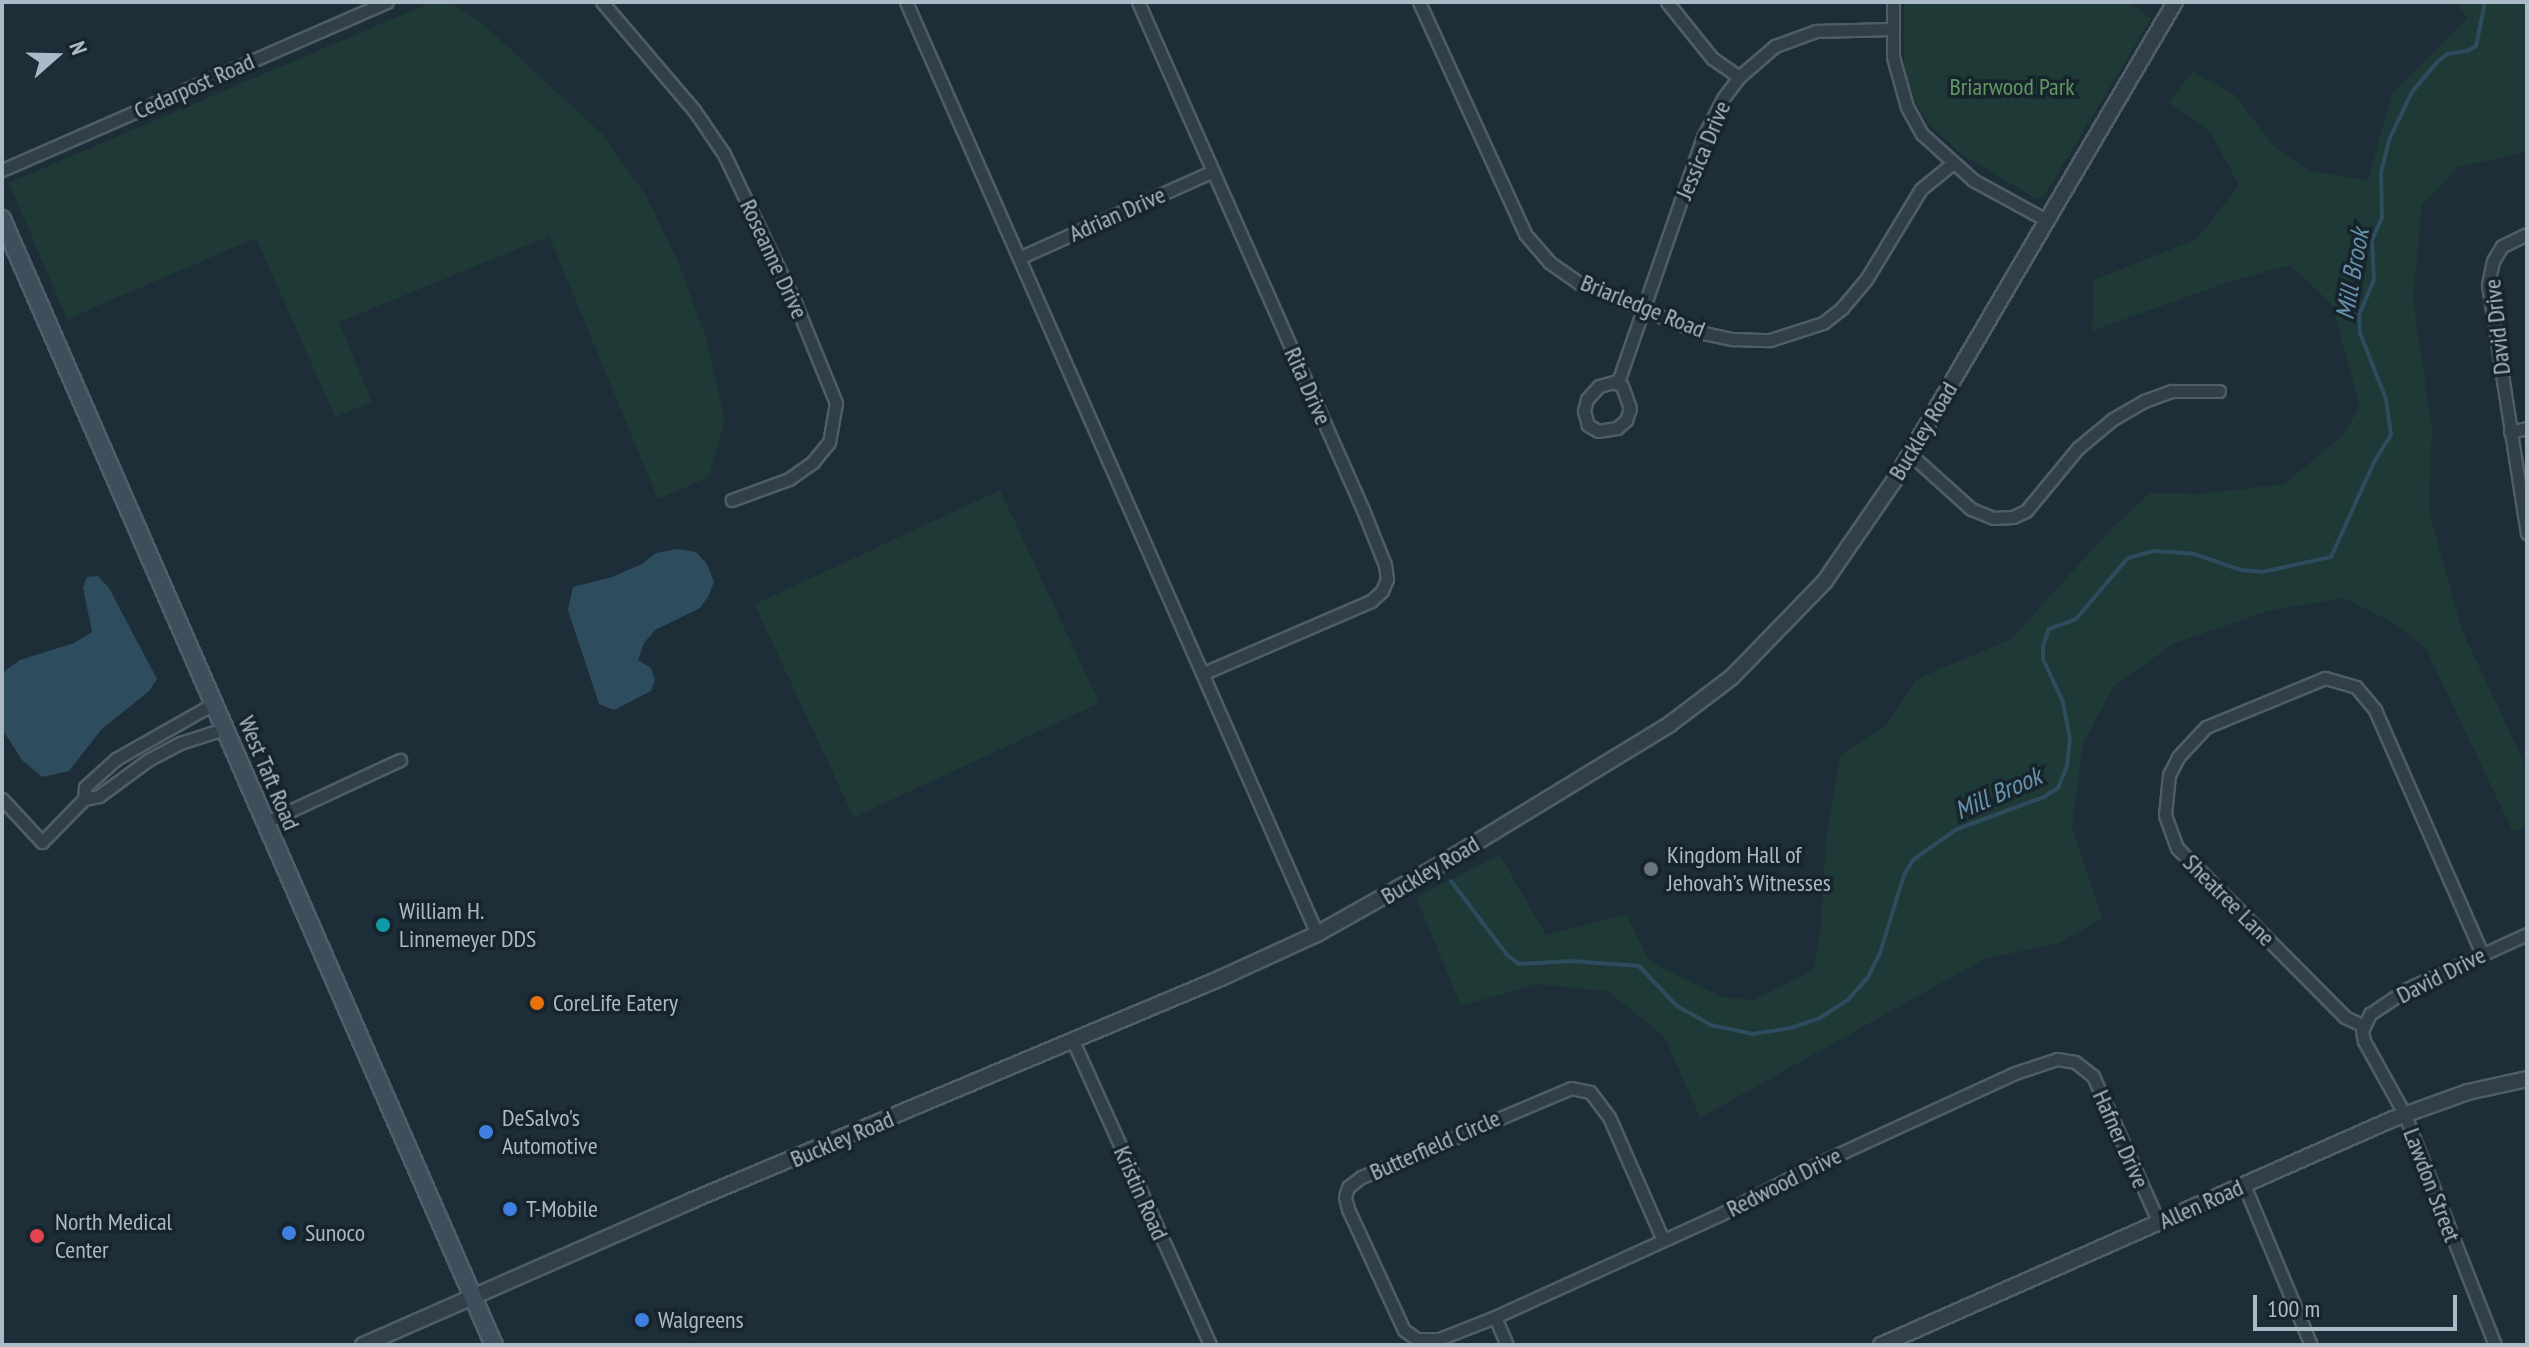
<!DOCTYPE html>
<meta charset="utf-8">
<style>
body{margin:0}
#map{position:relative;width:2529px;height:1347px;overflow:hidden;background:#1d2e38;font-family:"PT Sans Narrow",sans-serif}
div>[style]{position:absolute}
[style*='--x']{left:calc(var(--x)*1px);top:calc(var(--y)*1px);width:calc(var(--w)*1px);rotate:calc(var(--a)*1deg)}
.green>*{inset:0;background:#1f3937;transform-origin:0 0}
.water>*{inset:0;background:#2d4c5e}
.stream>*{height:4px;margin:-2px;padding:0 2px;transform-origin:2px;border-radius:2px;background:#2d4c5e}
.roads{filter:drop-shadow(2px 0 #4e5d66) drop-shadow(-2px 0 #4e5d66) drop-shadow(0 2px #4e5d66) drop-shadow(0 -2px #4e5d66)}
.minor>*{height:11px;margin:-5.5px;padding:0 5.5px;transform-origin:5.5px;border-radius:5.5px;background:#313f48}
.tertiary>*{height:14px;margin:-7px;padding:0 7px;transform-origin:7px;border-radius:7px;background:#313f48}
.secondary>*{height:16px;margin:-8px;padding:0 8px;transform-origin:8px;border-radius:8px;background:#3e4f5c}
.dots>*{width:22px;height:22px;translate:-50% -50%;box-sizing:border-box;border:4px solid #17242c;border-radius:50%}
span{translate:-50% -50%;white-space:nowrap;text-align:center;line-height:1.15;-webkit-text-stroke:7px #17242c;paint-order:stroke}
.street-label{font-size:24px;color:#aabac6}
.park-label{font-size:24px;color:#619763}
.poi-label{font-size:24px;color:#aabac6}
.left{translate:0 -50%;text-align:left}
.water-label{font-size:26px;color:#6893ac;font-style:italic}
.frame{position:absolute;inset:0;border:4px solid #aabac6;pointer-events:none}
.north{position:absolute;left:16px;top:16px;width:80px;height:80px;-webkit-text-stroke:6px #17242c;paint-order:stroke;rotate:70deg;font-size:22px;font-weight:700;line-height:32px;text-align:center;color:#aabac6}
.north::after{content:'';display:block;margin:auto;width:28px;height:36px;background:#aabac6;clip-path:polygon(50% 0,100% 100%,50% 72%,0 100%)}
.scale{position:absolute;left:2253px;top:1295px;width:204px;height:36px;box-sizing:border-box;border:4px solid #aabac6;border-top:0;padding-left:10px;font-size:24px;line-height:28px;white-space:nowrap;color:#aabac6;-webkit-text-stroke:6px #17242c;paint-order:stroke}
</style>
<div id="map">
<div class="green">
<i style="clip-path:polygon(432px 2px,450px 2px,482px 23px,603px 135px,646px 196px,678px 261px,707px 341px,725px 420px,709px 477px,658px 499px,549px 236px,339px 322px,372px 402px,335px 417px,256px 238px,67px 319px,9px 183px)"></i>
<i style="clip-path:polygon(1904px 2px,2129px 2px,2151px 19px,2049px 188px,2042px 198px,2037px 199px,1961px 154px,1929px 124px,1916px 104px,1904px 70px)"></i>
<i style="clip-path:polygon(2455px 2px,2527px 2px,2527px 152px,2458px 167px,2422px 205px,2413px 299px,2432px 430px,2429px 512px,2462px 630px,2527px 769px,2527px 826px,2513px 832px,2425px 647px,2393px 623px,2344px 598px,2267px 611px,2173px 644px,2114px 686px,2083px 744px,2072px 827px,2102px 919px,2059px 943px,1984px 959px,1700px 1118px,1664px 1036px,1607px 991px,1536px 984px,1461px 1006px,1416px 897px,1500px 855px,1546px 935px,1626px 914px,1650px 962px,1722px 997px,1753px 1000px,1814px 970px,1820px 935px,1826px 841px,1840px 755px,1886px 725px,1917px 679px,2011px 639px,2112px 528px,2150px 493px,2202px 494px,2284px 484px,2342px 436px,2360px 407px,2332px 304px,2290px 265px,2225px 283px,2092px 331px,2094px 280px,2197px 239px,2239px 185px,2211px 133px,2169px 102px,2193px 72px,2235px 95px,2272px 144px,2309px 171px,2368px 180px,2392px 93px,2468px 19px)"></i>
<i style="left:1000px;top:490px;width:235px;height:271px;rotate:65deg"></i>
</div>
<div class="water">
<i style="clip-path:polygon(677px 549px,696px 552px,707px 564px,714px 582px,708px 597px,700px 608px,655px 630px,644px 643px,638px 660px,651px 668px,655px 680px,651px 691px,614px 710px,599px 704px,568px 610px,573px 587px,612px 577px,642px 564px,656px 553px)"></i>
<i style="clip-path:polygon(98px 576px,109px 588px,157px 679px,149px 691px,101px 730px,69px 771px,42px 777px,22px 760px,2px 729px,2px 673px,20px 660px,74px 643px,92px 632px,83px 588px,87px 577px)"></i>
</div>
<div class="stream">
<i style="--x:1451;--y:881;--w:94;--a:52.8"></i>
<i style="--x:1508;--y:956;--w:14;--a:36"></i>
<i style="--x:1519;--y:964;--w:53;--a:-3.2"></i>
<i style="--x:1572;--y:961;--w:67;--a:4.3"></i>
<i style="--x:1639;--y:966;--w:55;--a:46.5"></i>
<i style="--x:1677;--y:1006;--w:39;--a:29"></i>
<i style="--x:1711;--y:1025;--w:43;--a:12.1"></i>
<i style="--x:1753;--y:1034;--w:38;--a:-9"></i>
<i style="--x:1791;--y:1028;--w:31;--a:-19"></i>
<i style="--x:1820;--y:1018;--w:33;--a:-33"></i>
<i style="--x:1848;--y:1000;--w:30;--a:-49"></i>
<i style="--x:1868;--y:977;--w:27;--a:-63"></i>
<i style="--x:1880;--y:953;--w:82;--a:-72.9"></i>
<i style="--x:1904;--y:875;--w:17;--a:-59"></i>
<i style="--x:1913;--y:860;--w:54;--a:-35.2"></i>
<i style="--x:1957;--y:829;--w:93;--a:-20.2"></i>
<i style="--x:2044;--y:797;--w:17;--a:-33"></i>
<i style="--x:2058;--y:788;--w:24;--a:-68"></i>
<i style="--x:2067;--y:766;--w:27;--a:-84"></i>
<i style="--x:2070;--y:739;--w:38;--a:-101"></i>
<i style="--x:2063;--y:702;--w:47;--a:-114.9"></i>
<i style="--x:2043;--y:659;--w:13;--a:-90"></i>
<i style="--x:2043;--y:646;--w:18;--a:-71"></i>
<i style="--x:2049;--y:629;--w:29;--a:-20"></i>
<i style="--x:2076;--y:619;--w:80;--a:-49.6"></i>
<i style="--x:2128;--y:558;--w:28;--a:-15"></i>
<i style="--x:2155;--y:551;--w:39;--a:4"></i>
<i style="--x:2194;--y:554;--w:50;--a:18.8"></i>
<i style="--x:2241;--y:570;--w:21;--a:5"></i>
<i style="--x:2262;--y:572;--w:71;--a:-12.3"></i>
<i style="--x:2331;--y:557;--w:104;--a:-65.6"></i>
<i style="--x:2374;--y:462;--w:32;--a:-58"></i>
<i style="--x:2391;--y:435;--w:36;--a:-98"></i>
<i style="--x:2386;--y:399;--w:71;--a:-111.5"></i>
<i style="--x:2360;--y:333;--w:18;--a:-93"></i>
<i style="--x:2359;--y:315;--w:39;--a:-67"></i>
<i style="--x:2374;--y:279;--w:39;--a:-93"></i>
<i style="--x:2372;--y:240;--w:24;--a:-66"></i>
<i style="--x:2382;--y:218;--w:45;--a:-91.3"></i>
<i style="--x:2381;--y:173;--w:36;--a:-76"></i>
<i style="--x:2390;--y:138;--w:51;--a:-64.4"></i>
<i style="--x:2412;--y:92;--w:38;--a:-50"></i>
<i style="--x:2436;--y:63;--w:14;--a:-39"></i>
<i style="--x:2447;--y:54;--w:20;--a:-9"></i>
<i style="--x:2467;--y:51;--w:10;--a:-29"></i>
<i style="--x:2476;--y:46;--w:45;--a:-78.4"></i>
</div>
<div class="roads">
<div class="minor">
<i style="--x:602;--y:2;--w:142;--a:49.6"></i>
<i style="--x:694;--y:110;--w:53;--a:55.7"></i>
<i style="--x:724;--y:154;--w:167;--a:64.5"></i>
<i style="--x:796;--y:305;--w:106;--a:67.8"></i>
<i style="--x:836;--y:403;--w:40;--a:100"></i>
<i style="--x:829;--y:442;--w:26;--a:129"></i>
<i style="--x:813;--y:462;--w:29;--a:145"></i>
<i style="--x:789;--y:479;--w:61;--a:159.8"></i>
<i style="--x:906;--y:2;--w:1019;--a:66.2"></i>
<i style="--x:1138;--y:2;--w:556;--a:66.11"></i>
<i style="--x:1363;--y:510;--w:59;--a:68.2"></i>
<i style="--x:1385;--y:565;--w:14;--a:82"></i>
<i style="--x:1387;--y:579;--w:13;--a:113"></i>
<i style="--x:1382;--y:591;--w:15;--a:138"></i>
<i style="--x:1371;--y:601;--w:182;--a:156.7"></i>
<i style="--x:1419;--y:2;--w:255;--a:65.4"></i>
<i style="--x:1525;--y:234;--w:37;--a:49"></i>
<i style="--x:1549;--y:262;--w:37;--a:35"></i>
<i style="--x:1579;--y:283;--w:130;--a:22.2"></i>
<i style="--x:1699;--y:332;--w:35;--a:12"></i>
<i style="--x:1733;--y:339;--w:37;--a:2"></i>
<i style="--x:1770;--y:340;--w:56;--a:-17.8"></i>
<i style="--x:1823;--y:323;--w:24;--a:-38"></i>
<i style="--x:1842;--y:308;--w:39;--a:-50"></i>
<i style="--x:1867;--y:278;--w:104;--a:-58.8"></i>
<i style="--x:1921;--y:189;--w:40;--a:-39"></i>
<i style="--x:1667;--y:2;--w:72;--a:51.2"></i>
<i style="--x:1712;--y:58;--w:33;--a:35"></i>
<i style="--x:1893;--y:2;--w:55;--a:90"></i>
<i style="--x:1893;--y:57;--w:52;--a:74.4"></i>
<i style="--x:1907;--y:107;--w:31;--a:61"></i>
<i style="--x:1922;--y:134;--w:69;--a:42"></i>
<i style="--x:1973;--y:180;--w:83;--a:28.7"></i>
<i style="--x:2;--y:170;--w:420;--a:-23.6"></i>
<i style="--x:2527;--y:234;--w:28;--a:154"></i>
<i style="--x:2502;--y:246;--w:17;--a:121"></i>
<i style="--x:2493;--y:261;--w:25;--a:102"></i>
<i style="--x:2488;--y:285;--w:251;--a:81.1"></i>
<i style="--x:1021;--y:257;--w:210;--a:-24.1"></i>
<i style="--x:1614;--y:382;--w:9;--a:27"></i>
<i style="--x:1622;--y:386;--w:23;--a:70"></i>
<i style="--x:1630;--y:408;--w:13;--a:108"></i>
<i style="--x:1626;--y:420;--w:12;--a:138"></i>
<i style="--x:1617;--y:428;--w:19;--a:171"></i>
<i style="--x:1598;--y:431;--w:12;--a:-149"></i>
<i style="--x:1588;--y:425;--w:15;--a:-106"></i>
<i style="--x:1584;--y:411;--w:12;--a:-76"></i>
<i style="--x:1587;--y:399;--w:18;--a:-47"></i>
<i style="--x:1599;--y:386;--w:16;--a:-15"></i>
<i style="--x:1618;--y:382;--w:259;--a:-70.9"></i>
<i style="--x:1703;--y:137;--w:45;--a:-62.3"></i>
<i style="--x:1724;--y:97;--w:25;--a:-53"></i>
<i style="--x:1739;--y:77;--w:48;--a:-40.7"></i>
<i style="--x:1775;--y:46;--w:44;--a:-20.1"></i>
<i style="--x:1816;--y:31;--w:76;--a:-1.5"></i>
<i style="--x:2510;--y:432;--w:17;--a:-13"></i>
<i style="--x:1910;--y:454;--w:82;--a:42"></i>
<i style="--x:1971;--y:509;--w:24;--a:22"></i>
<i style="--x:1993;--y:518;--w:20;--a:-3"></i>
<i style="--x:2013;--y:517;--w:14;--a:-25"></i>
<i style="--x:2026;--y:511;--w:82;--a:-50.5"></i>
<i style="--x:2078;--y:448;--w:45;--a:-39.6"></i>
<i style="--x:2113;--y:419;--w:36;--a:-30"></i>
<i style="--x:2144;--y:401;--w:30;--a:-20"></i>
<i style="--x:2172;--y:391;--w:47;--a:0"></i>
<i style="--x:2;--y:799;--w:59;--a:47.1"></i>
<i style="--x:42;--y:842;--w:60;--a:-45.7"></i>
<i style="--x:84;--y:799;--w:15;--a:-11"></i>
<i style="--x:99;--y:796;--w:61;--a:-36.3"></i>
<i style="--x:148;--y:760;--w:36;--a:-28"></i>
<i style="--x:180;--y:743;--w:46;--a:-17.7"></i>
<i style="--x:84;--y:799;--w:12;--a:-85"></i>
<i style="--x:85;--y:787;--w:42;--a:-42.1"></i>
<i style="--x:116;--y:759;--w:112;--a:-29.6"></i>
<i style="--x:264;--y:823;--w:150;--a:-24.9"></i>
<i style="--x:2364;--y:1026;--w:21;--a:-155"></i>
<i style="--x:2345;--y:1017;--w:238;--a:-134.8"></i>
<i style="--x:2177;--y:848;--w:35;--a:-110"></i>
<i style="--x:2165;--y:815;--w:40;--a:-84.3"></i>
<i style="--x:2169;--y:775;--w:20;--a:-63"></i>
<i style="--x:2178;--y:757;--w:41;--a:-47"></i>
<i style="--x:2206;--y:727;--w:129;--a:-22.4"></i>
<i style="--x:2325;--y:678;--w:32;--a:16"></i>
<i style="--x:2356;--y:687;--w:30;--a:50"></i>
<i style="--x:2375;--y:710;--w:266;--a:66.3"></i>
<i style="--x:1073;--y:1041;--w:333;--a:65.7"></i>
<i style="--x:2244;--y:1185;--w:173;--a:67.3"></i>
<i style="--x:1663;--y:1240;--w:134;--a:-113.7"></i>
<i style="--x:1609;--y:1117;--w:31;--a:-127"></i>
<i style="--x:1590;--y:1092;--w:19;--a:-168"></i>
<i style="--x:1571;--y:1088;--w:228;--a:157"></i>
<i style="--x:1361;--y:1177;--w:16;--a:142"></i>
<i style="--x:1348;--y:1187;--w:10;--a:107"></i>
<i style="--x:1345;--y:1197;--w:12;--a:76"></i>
<i style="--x:1348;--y:1209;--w:133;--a:65.2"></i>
<i style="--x:1404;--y:1330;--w:16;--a:35"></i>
<i style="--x:1417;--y:1339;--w:22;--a:0"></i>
<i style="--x:1439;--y:1339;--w:60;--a:-21.4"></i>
<i style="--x:1495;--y:1317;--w:248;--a:-24.5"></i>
<i style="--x:1721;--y:1214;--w:108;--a:-27.5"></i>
<i style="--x:1817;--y:1164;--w:218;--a:-24.7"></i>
<i style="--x:2015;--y:1073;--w:44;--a:-18.4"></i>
<i style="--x:2057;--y:1059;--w:18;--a:9"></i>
<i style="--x:2075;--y:1062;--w:23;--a:38"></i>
<i style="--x:2093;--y:1076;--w:161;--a:65.8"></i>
<i style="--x:1495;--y:1317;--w:30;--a:67"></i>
<i style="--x:2495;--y:1345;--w:247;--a:-111.4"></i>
<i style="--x:2405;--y:1115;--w:85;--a:-119"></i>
<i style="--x:2364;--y:1041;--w:10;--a:-101"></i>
<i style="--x:2362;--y:1031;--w:19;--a:-65"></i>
<i style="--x:2370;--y:1014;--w:45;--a:-34"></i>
<i style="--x:2407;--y:989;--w:132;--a:-24.6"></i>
</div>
<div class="tertiary">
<i style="--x:363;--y:1345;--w:360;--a:-23.7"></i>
<i style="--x:693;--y:1200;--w:573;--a:-22.8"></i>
<i style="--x:1221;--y:978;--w:106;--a:-24.6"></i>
<i style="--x:1317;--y:934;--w:142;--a:-29.4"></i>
<i style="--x:1441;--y:864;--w:268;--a:-31.4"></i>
<i style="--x:1670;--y:724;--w:78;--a:-37.2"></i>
<i style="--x:1732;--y:677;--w:134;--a:-45.9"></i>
<i style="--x:1825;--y:581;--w:121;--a:-55.4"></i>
<i style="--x:1894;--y:481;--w:555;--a:-59.6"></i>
<i style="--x:1881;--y:1345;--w:560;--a:-23.82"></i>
<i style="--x:2393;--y:1119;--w:80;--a:-19.8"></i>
<i style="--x:2468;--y:1092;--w:60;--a:-12.4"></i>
</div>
<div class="secondary">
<i style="--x:2;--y:219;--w:1229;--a:66.4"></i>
</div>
</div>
<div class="dots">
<i style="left:1651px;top:869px;background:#6b7280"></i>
<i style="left:383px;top:925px;background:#0f9aa8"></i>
<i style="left:537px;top:1003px;background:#e8710a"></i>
<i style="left:486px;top:1132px;background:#3f7fe0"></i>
<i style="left:510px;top:1209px;background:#3f7fe0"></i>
<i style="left:289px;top:1233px;background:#3f7fe0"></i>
<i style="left:37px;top:1236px;background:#e0444e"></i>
<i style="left:642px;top:1320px;background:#3f7fe0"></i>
</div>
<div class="street-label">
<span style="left:194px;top:86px;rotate:-24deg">Cedarpost Road</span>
<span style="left:1703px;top:150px;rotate:-67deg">Jessica Drive</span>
<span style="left:1117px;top:214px;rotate:-24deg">Adrian Drive</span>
<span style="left:774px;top:259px;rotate:65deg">Roseanne Drive</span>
<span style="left:1643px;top:306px;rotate:22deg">Briarledge Road</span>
<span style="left:2497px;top:327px;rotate:-96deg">David Drive</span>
<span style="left:1308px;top:386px;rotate:66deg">Rita Drive</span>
<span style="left:1923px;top:431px;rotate:-59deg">Buckley Road</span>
<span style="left:269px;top:773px;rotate:67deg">West Taft Road</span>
<span style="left:1430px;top:870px;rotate:-31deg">Buckley Road</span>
<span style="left:2229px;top:900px;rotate:45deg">Sheatree Lane</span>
<span style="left:2441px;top:975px;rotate:-27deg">David Drive</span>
<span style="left:842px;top:1139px;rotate:-23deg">Buckley Road</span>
<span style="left:2121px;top:1139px;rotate:66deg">Hafner Drive</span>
<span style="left:1435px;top:1145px;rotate:-24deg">Butterfield Circle</span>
<span style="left:1784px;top:1182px;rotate:-27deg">Redwood Drive</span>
<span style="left:2432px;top:1185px;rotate:69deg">Lawdon Street</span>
<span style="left:1141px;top:1193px;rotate:66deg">Kristin Road</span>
<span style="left:2201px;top:1204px;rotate:-24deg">Allen Road</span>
</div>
<div class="park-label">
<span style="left:2012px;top:87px">Briarwood Park</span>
</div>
<div class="poi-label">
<span class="left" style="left:1667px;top:869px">Kingdom Hall of<br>Jehovah’s Witnesses</span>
<span class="left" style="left:399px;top:925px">William H.<br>Linnemeyer DDS</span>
<span class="left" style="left:553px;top:1003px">CoreLife Eatery</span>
<span class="left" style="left:502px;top:1132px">DeSalvo's<br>Automotive</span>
<span class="left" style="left:526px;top:1209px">T-Mobile</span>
<span class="left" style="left:55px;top:1236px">North Medical<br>Center</span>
<span class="left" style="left:305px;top:1233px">Sunoco</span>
<span class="left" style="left:658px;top:1320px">Walgreens</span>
</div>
<div class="water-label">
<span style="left:2352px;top:274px;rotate:-80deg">Mill Brook</span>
<span style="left:1998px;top:793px;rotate:-24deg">Mill Brook</span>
</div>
<div class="frame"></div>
<div class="north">N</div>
<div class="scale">100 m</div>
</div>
